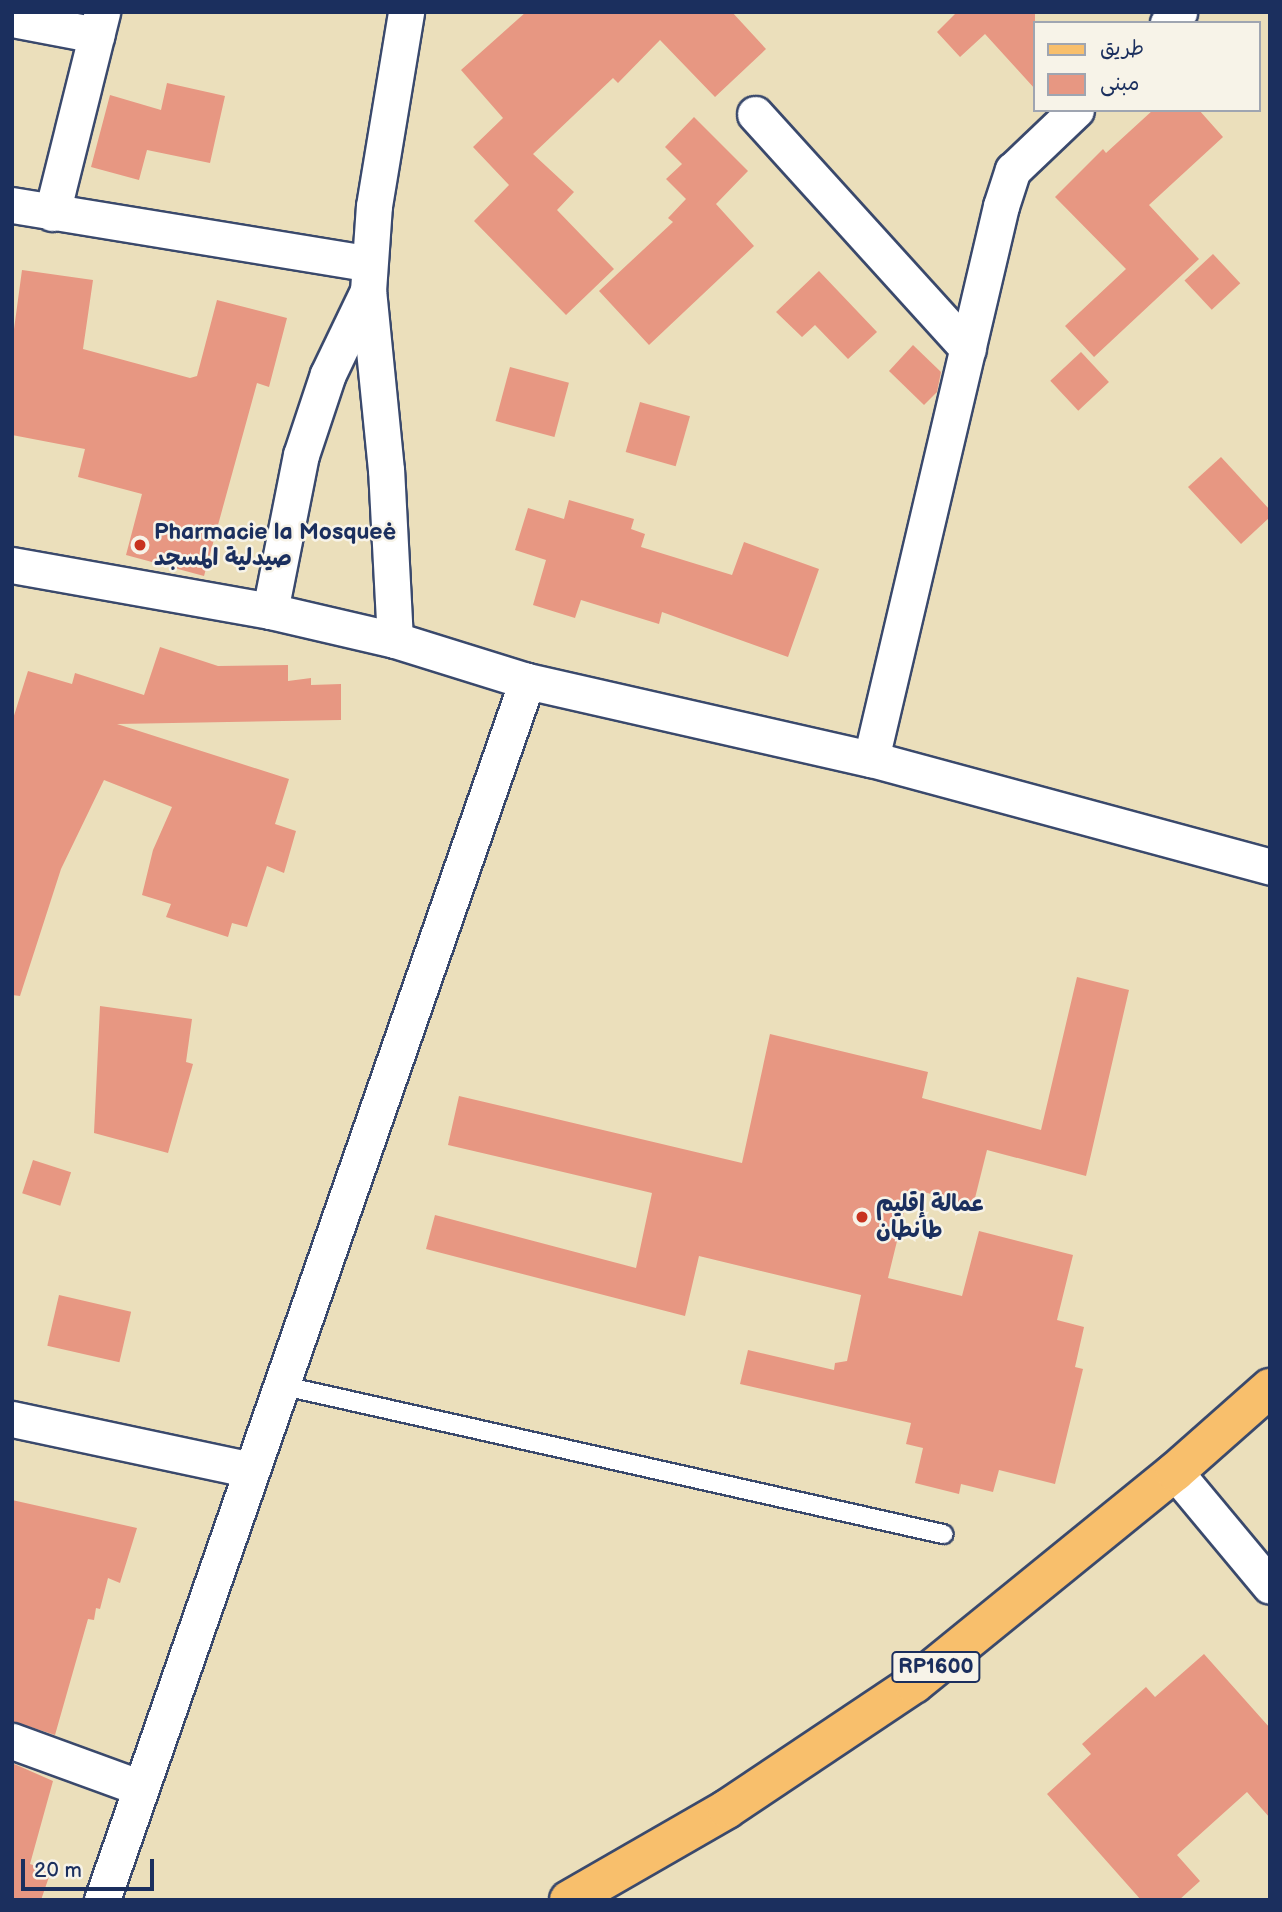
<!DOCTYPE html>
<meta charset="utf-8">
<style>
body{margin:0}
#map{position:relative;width:1282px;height:1912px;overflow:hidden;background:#ebdfbb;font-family:"Balsamiq Sans","Playpen Sans Arabic",sans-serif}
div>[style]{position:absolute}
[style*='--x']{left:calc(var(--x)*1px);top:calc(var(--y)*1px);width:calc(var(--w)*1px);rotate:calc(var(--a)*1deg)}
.building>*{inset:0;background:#e79782;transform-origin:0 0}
.roads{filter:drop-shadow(2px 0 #3a496c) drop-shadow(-2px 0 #3a496c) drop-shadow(0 2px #3a496c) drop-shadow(0 -2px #3a496c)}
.service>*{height:18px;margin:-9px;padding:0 9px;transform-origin:9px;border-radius:9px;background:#fff}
.minor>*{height:35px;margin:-17.5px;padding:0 17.5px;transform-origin:17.5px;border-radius:17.5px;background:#fff}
.primary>*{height:38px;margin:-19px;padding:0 19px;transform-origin:19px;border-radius:19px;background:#f8bf6c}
.dots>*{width:19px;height:19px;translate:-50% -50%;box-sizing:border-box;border:4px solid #f7f3e8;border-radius:50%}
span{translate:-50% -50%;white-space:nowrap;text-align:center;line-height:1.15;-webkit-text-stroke:5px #f7f3e8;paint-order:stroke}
.shield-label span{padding:2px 5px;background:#f7f3e8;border:2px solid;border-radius:5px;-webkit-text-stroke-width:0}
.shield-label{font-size:21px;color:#1b2f5e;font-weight:700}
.poi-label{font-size:23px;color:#1b2f5e;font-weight:700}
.left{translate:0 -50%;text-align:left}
.frame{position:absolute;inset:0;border:14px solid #1b2f5e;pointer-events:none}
.legend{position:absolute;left:1033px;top:21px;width:228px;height:91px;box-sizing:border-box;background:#f7f3e8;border:2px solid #9fa5b1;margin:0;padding:9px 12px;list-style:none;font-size:21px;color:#1b2f5e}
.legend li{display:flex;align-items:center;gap:14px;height:35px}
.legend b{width:35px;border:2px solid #9fa5b1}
.scale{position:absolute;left:21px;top:1859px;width:133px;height:32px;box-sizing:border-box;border:4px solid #1b2f5e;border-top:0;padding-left:9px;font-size:21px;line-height:24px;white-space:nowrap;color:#1b2f5e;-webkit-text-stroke:5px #f7f3e8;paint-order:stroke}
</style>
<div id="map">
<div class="building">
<i style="clip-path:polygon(526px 12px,732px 12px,766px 49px,715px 97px,660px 40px,618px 83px,613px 78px,533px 154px,574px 192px,557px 210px,614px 269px,566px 315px,474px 221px,509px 185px,473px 147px,503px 118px,461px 70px)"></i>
<i style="clip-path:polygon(957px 12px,1035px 12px,1035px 89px,985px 34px,960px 57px,937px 32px)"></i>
<i style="clip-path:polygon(167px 83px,225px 96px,210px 163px,147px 150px,139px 180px,91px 167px,110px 95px,161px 110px)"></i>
<i style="clip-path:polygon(1153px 110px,1199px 110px,1223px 137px,1149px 205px,1199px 259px,1094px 357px,1065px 326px,1126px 269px,1055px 197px,1103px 149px,1106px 153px)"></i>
<i style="clip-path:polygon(694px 117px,748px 171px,716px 204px,754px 246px,649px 345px,599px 291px,673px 222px,668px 218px,686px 199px,666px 179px,682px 164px,665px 147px)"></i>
<i style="left:1213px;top:254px;width:40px;height:39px;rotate:47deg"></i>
<i style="clip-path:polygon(22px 270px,93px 280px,83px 349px,190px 378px,197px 376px,217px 300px,287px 318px,269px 387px,257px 383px,204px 576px,126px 555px,142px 494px,78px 477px,85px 449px,12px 435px,12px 344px)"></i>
<i style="clip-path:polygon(819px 271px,877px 332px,848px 359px,815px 325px,802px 337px,776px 312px)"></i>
<i style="clip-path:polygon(913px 345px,941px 372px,937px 392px,924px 405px,889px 371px)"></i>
<i style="left:1081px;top:352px;width:41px;height:42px;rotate:47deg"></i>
<i style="left:510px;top:367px;width:61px;height:56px;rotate:15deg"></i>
<i style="left:640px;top:402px;width:52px;height:52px;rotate:16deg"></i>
<i style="clip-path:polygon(1221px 457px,1270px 510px,1270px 517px,1241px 544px,1188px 487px)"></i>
<i style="clip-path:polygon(569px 500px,634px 519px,631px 529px,645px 534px,641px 547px,732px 575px,744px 542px,819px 569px,788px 657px,662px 612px,659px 624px,581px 600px,575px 618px,533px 605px,546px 560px,515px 550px,528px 508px,564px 519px)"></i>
<i style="clip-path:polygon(160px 647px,218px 666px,288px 665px,288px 681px,311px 678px,311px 685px,341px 684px,341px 720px,117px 724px,289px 779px,275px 824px,296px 831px,284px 873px,267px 866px,247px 927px,232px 923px,228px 937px,166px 917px,171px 904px,142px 895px,153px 850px,172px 807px,104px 780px,61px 869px,20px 996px,12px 995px,12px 722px,28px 671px,72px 684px,75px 673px,144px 695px)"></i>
<i style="clip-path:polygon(1077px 977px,1129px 990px,1086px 1176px,987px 1150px,973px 1206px,910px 1188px,888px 1278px,962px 1296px,979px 1231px,1073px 1255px,1057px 1320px,1084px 1327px,1075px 1367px,1083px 1369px,1055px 1484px,999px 1470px,993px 1492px,961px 1484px,959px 1494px,915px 1483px,923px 1448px,906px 1444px,911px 1423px,740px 1384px,748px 1350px,834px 1370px,835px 1363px,847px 1361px,861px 1295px,699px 1256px,685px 1316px,426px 1249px,435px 1215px,636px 1268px,652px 1193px,448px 1145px,459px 1096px,742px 1163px,770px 1034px,928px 1072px,922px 1098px,1041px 1130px)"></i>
<i style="clip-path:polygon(100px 1006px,192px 1019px,186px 1062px,193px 1064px,168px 1153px,94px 1133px)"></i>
<i style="left:33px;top:1160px;width:40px;height:35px;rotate:18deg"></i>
<i style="left:59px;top:1295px;width:74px;height:52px;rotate:13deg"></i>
<i style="clip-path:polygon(12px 1500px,137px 1528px,120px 1583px,108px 1578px,100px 1609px,96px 1608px,94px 1620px,88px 1619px,55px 1735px,12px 1721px)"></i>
<i style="clip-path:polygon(1204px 1654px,1270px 1728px,1270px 1818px,1247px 1792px,1177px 1855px,1200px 1881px,1179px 1900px,1141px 1900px,1047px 1794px,1091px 1754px,1082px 1744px,1146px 1687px,1155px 1697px)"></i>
<i style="clip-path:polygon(12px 1763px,53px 1781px,30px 1864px,51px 1871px,41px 1900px,12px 1900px)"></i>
</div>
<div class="roads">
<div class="service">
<i style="--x:280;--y:1385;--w:680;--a:12.67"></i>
</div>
<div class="minor">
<i style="--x:12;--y:19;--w:86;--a:10.7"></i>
<i style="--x:1168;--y:23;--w:16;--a:-45"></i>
<i style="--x:755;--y:114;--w:317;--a:47.8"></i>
<i style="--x:12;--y:205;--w:361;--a:9.3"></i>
<i style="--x:52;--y:213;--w:207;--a:-76"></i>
<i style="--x:12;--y:565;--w:262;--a:10.1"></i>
<i style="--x:270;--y:611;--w:128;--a:13.1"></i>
<i style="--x:395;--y:640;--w:138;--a:17.3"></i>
<i style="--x:527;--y:681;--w:353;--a:12.8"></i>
<i style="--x:871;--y:759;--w:413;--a:15.1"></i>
<i style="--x:270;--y:611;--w:159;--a:-78.8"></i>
<i style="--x:301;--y:455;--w:85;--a:-71.6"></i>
<i style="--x:328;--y:374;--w:92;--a:-64.3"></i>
<i style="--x:395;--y:640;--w:170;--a:-93"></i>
<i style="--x:386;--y:470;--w:180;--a:-95.7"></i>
<i style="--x:368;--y:291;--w:85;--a:-86"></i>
<i style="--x:374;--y:206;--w:197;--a:-80.6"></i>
<i style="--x:871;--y:759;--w:568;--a:-76.77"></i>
<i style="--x:1001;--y:206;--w:38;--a:-72"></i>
<i style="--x:1013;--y:170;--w:87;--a:-43.6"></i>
<i style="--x:12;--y:1419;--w:244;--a:12"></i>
<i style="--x:1175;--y:1472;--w:148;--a:50.2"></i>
<i style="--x:12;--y:1741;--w:137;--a:20"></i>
<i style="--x:102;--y:1900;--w:1291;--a:-70.78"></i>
</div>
<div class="primary">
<i style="--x:569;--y:1900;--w:182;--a:-29.9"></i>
<i style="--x:727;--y:1809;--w:225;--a:-33.8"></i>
<i style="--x:914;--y:1684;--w:336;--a:-39.1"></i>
<i style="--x:1175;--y:1472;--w:127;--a:-41.5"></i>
</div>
</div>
<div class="dots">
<i style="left:140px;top:545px;background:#c8321e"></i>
<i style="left:862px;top:1217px;background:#c8321e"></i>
</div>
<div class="shield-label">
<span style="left:936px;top:1667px">RP1600</span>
</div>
<div class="poi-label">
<span class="left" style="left:154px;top:545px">Pharmacie la Mosqueė<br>صيدلية المسجد</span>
<span class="left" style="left:876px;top:1217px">عمالة إقليم<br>طانطان</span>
</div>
<div class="frame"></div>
<ul class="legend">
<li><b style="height:9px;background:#f8bf6c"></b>طريق</li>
<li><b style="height:19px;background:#e79782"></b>مبنى</li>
</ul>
<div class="scale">20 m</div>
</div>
